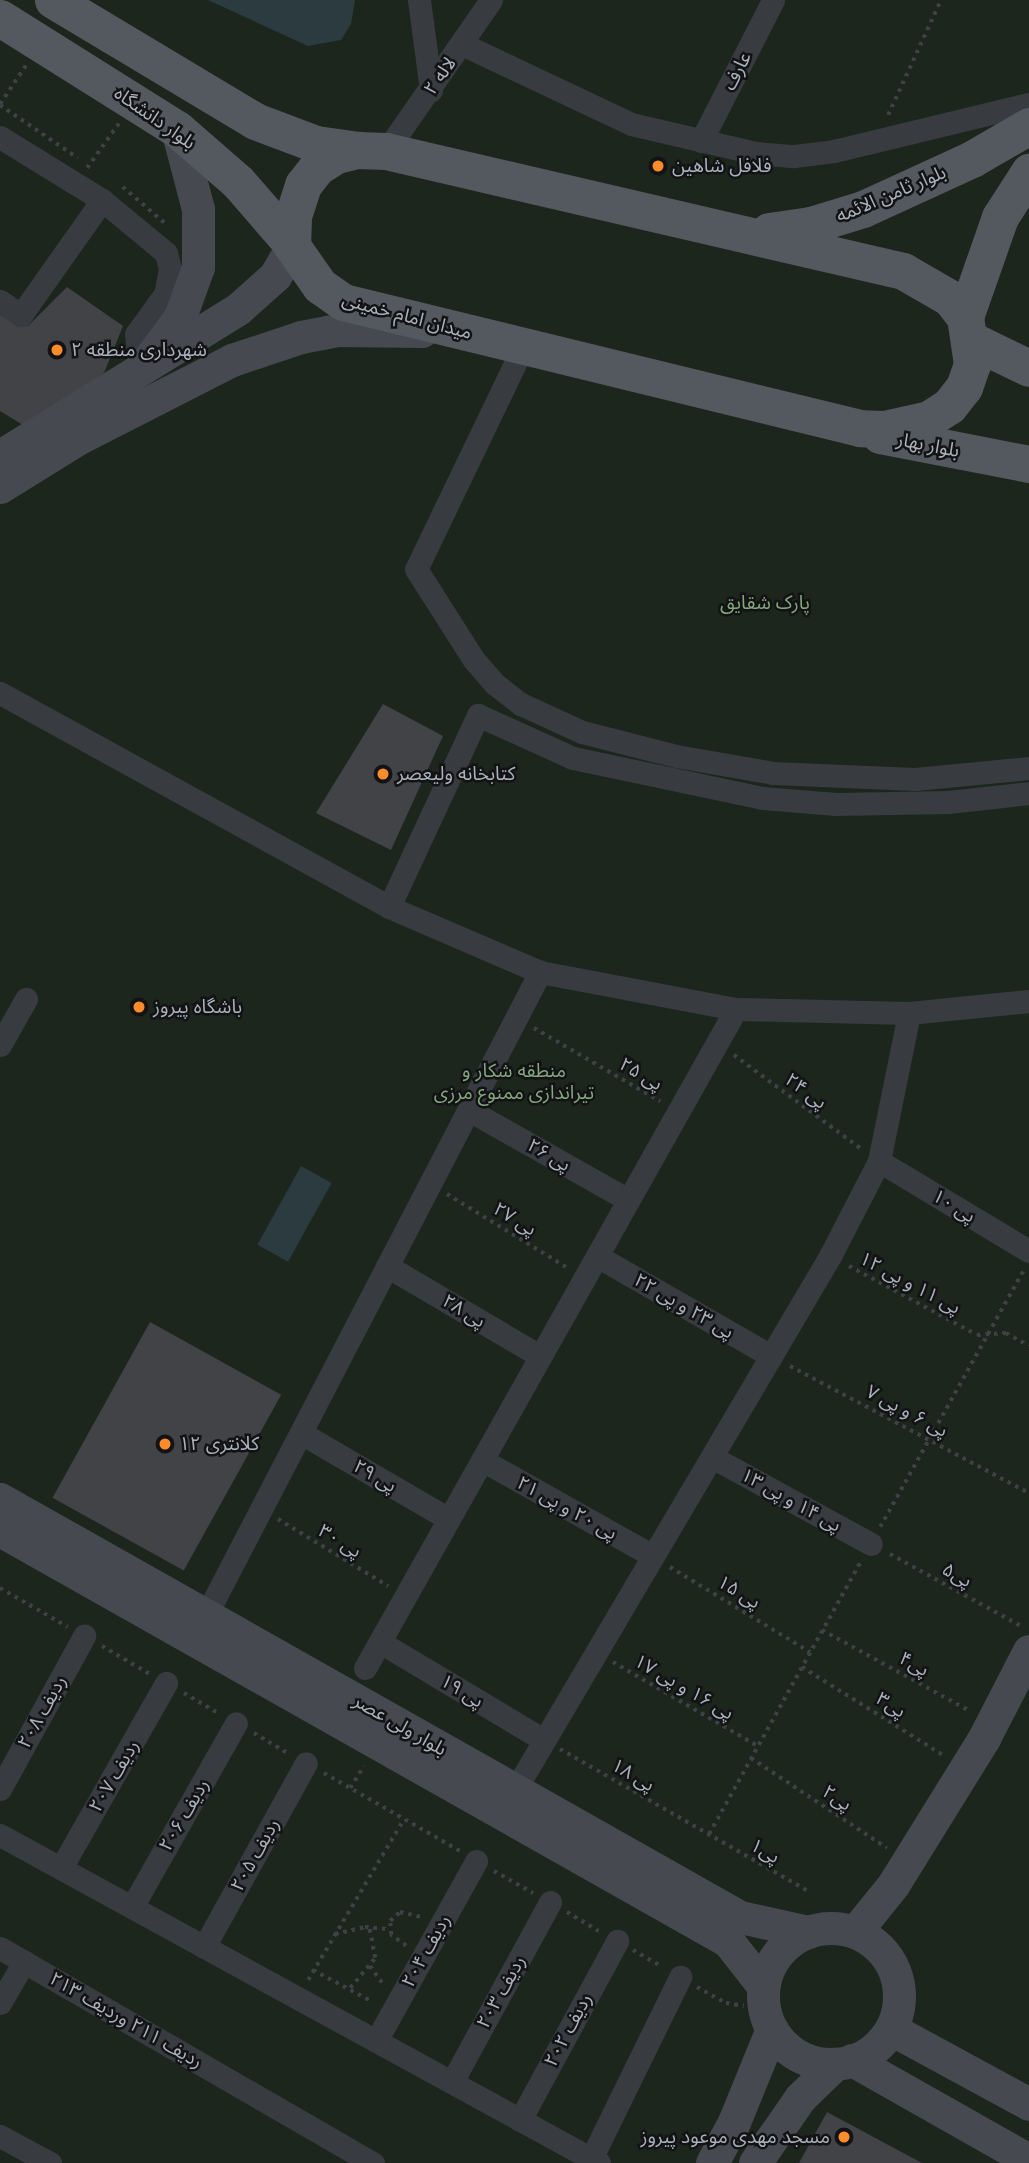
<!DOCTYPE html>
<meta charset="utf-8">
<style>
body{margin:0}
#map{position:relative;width:1029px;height:2163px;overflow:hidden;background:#18181a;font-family:"Open Sans","Noto Sans Arabic",sans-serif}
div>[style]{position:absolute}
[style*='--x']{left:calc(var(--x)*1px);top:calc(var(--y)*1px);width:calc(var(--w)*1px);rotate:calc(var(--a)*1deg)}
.green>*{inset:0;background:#1d261d;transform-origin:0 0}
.water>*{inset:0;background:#2c3b40;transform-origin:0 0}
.building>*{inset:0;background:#424347;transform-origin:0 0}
.path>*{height:3.5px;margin-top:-1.75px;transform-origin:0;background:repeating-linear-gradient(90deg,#3e4247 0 3.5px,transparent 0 8.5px)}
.street>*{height:23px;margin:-11.5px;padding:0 11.5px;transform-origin:11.5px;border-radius:11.5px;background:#383b40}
.secondary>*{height:33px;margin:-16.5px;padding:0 16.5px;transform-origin:16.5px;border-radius:16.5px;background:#464a50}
.secondary>.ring{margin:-16.5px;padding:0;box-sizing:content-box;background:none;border:33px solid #464a50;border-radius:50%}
.primary>*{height:37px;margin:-18.5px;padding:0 18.5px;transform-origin:18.5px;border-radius:18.5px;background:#54595f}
.dots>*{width:19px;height:19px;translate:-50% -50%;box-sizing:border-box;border:4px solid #131315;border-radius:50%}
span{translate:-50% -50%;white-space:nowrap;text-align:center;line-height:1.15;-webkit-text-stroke:5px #131315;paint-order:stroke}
.street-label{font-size:19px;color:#a9b2bb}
.poi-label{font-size:19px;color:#a9b2bb}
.left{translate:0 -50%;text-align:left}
.right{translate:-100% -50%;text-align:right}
.park-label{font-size:19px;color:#84a87e}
</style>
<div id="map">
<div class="green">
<i style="left:0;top:0;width:1029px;height:2163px"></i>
</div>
<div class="water">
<i style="clip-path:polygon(208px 0,355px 0,351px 24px,341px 40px,308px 46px)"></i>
<i style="left:301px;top:1166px;width:35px;height:90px;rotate:29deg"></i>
</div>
<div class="building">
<i style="clip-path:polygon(67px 287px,123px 326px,104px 373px,28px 428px,0 411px,0 309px,28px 326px)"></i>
<i style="clip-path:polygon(383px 704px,443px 736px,391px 850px,316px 813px)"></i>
<i style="left:150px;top:1322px;width:150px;height:201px;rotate:29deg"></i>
<i style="clip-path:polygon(827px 2112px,922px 2163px,799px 2163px)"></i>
</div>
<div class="path">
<i style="--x:0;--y:104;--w:47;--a:-56.3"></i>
<i style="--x:0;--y:105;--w:94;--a:34.2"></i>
<i style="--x:888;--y:115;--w:127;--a:-65.3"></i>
<i style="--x:87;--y:168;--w:55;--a:-54.6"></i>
<i style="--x:123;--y:187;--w:58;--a:40.8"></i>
<i style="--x:534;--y:1028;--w:146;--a:30.1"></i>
<i style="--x:734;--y:1055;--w:157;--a:36.4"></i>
<i style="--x:447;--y:1194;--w:140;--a:31.5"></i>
<i style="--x:849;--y:1266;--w:145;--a:28.3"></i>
<i style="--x:977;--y:1335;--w:29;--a:-4"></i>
<i style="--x:1006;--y:1333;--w:26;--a:29"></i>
<i style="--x:790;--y:1366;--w:271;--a:28"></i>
<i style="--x:278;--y:1519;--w:129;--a:31.3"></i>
<i style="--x:880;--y:1527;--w:293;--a:-60.8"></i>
<i style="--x:890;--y:1554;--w:149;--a:28.8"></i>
<i style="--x:670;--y:1567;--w:164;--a:31.3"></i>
<i style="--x:0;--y:1588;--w:78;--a:29.8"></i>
<i style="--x:822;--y:1630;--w:166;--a:28.7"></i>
<i style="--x:102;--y:1646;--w:56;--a:30.3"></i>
<i style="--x:613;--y:1662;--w:168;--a:30.1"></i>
<i style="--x:802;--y:1667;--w:166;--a:32"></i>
<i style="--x:184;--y:1693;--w:42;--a:30.3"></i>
<i style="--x:254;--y:1733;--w:41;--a:31"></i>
<i style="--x:560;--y:1749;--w:286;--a:29.8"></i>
<i style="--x:751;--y:1758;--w:163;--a:33.5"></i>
<i style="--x:324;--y:1773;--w:157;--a:29.8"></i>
<i style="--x:350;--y:1788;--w:26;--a:-58"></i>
<i style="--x:709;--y:1834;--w:312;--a:-60.9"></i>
<i style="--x:494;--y:1871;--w:45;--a:29.4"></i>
<i style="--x:567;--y:1912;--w:37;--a:31"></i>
<i style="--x:335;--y:1934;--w:31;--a:-13"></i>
<i style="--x:365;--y:1927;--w:23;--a:5"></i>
<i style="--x:406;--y:1946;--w:19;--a:-144"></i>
<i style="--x:391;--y:1935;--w:14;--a:-94"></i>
<i style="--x:390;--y:1921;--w:13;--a:-42"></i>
<i style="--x:400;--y:1912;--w:22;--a:13"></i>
<i style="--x:633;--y:1950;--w:34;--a:30"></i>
<i style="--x:370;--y:1966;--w:22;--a:54"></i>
<i style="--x:313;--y:1970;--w:68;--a:28.1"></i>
<i style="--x:308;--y:1980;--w:187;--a:-59.2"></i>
<i style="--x:697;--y:1987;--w:33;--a:29"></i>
<i style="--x:726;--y:2003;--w:18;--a:9"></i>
<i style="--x:350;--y:1988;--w:39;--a:-50"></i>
<i style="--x:375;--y:1958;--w:32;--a:-101"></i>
</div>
<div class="street">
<i style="--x:419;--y:0;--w:91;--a:82.4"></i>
<i style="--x:462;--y:44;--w:187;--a:25.3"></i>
<i style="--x:631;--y:124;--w:128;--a:13.1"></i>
<i style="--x:756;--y:153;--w:38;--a:5"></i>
<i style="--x:794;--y:156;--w:40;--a:-7.1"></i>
<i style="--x:834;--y:151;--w:201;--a:-13.6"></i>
<i style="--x:0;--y:137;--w:120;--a:31.7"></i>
<i style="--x:102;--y:200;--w:83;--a:39.6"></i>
<i style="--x:166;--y:253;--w:16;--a:76"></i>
<i style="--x:170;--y:269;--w:25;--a:101"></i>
<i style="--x:165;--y:294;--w:49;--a:125.9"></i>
<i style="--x:136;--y:334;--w:37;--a:84"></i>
<i style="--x:701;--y:141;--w:158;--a:-62.9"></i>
<i style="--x:386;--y:151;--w:184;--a:-55.2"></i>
<i style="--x:0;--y:301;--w:25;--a:34"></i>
<i style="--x:21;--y:315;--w:141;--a:-54.8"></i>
<i style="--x:523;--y:347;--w:246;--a:115.7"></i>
<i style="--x:416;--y:569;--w:108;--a:57.5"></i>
<i style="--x:474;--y:660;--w:32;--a:49"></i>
<i style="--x:495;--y:684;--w:33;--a:38"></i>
<i style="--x:521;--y:704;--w:67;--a:24.7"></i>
<i style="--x:582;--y:732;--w:97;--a:14.3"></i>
<i style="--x:676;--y:756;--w:98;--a:9.9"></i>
<i style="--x:773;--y:773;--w:142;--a:2.4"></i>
<i style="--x:915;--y:779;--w:115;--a:-5.5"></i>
<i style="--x:0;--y:693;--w:444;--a:28.8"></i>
<i style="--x:389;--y:907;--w:164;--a:23.3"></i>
<i style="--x:540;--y:972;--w:199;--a:10.7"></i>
<i style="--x:736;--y:1009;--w:173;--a:1.3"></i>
<i style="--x:909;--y:1013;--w:121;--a:-5.7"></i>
<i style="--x:389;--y:907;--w:212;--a:-65.1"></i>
<i style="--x:478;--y:715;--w:104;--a:24.4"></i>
<i style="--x:573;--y:758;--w:193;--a:11.9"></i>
<i style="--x:762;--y:798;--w:74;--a:4.6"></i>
<i style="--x:836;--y:804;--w:112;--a:-1"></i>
<i style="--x:948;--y:802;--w:81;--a:-6.3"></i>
<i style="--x:0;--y:1045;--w:53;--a:-60.5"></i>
<i style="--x:469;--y:1110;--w:183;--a:29.5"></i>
<i style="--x:879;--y:1161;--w:175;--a:31"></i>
<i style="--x:597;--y:1256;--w:201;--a:29.9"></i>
<i style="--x:387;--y:1266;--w:178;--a:30.5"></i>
<i style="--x:301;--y:1433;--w:171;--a:30.2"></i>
<i style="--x:712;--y:1457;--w:181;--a:28.7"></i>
<i style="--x:482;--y:1460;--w:196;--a:29.3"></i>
<i style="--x:206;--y:1615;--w:725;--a:-62.55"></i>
<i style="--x:380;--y:1642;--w:191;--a:30.9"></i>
<i style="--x:365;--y:1668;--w:756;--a:-60.62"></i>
<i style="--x:0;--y:1789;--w:175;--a:-61.2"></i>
<i style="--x:515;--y:1790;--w:620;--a:-59.46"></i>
<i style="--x:830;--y:1256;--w:107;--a:-62.7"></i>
<i style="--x:879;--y:1161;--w:151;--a:-78.5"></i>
<i style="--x:0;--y:1835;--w:683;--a:28.7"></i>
<i style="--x:61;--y:1868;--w:213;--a:-60.4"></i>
<i style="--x:132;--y:1907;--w:211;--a:-60.5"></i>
<i style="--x:204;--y:1947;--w:210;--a:-61"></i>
<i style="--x:0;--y:1948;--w:431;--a:30"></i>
<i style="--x:0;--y:2003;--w:48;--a:-59.7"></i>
<i style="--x:376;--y:2041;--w:206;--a:-60.9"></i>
<i style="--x:452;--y:2082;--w:205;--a:-61.4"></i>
<i style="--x:520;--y:2120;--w:204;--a:-61.5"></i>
<i style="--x:0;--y:2136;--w:57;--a:28.4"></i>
<i style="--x:591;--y:2159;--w:203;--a:-63.9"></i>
</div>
<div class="secondary">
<i style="--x:149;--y:359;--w:52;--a:-53.6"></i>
<i style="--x:180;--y:317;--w:53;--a:-70.2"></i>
<i style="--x:198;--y:267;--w:58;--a:-90"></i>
<i style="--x:198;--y:209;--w:83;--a:-104.7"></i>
<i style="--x:0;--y:456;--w:280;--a:-31.7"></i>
<i style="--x:238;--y:309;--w:50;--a:-41.7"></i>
<i style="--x:275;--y:276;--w:34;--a:-60"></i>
<i style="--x:0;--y:487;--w:93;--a:-31.8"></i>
<i style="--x:79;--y:438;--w:172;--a:-27"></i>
<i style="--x:232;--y:360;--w:73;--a:-18.4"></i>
<i style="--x:301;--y:337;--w:37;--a:-11"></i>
<i style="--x:337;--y:330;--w:85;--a:0.7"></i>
<i style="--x:0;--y:1499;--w:850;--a:29.46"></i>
<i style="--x:740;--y:1917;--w:70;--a:12.4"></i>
<i style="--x:0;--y:1530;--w:836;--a:29.45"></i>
<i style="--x:728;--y:1941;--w:57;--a:52.1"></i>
<i class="ring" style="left:763px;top:1928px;width:103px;height:103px"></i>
<i style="--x:855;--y:1932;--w:60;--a:-51"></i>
<i style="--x:893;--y:1885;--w:173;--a:-58.2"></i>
<i style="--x:984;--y:1738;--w:98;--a:-62.7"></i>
<i style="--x:891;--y:2029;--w:157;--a:28.5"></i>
<i style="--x:852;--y:2060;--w:203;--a:29.5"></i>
<i style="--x:712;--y:2163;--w:47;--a:-61.8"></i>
<i style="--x:734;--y:2122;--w:100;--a:-67.8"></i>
<i style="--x:755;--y:2163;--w:79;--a:-55.3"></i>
<i style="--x:800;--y:2098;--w:49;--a:-44.2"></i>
</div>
<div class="primary">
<i style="--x:53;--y:0;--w:235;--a:30.9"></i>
<i style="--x:255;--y:121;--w:65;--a:20.7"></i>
<i style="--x:316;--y:144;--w:41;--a:8.3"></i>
<i style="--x:0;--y:18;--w:209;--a:32.1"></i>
<i style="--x:177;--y:129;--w:81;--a:41"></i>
<i style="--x:238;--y:182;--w:79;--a:49.1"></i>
<i style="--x:358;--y:150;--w:28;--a:2"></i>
<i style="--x:386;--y:151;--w:531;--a:13.07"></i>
<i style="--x:903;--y:271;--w:54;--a:29.9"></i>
<i style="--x:950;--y:298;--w:24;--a:52"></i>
<i style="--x:965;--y:317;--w:48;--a:81.5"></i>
<i style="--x:972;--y:364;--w:24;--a:109"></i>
<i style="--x:964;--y:387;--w:24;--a:128"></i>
<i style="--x:949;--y:406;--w:24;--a:147"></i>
<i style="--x:929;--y:419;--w:46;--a:167.5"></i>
<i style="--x:884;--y:429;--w:24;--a:-178"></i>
<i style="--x:860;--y:428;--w:532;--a:-166.3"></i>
<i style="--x:343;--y:302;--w:28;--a:-145"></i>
<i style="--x:320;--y:286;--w:49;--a:-125"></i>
<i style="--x:292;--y:246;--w:30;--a:-88"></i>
<i style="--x:293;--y:216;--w:33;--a:-72"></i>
<i style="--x:303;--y:185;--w:23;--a:-52"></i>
<i style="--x:317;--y:167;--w:22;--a:-32"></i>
<i style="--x:336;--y:155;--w:23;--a:-13"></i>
<i style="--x:769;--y:231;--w:42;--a:-8.1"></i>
<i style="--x:811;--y:225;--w:54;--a:-17.1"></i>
<i style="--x:863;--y:209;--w:120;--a:-24.6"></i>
<i style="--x:972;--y:159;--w:66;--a:-30.1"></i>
<i style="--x:965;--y:317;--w:106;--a:-70.7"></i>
<i style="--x:1000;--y:217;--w:54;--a:-57.2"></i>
<i style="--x:971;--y:340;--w:64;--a:25.8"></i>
<i style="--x:880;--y:435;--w:152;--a:11"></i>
</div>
<div class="dots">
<i style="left:658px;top:166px;background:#ff8c2b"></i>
<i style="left:57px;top:350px;background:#ff8c2b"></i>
<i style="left:383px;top:774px;background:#ff8c2b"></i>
<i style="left:139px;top:1007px;background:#ff8c2b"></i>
<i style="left:165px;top:1444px;background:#ff8c2b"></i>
<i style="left:844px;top:2137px;background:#ff8c2b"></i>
</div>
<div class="street-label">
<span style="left:737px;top:71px;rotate:-63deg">عارف</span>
<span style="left:440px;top:76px;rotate:-55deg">لاله ۲</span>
<span style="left:155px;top:118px;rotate:35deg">بلوار دانشگاه</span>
<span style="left:891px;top:194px;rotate:-23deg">بلوار ثامن الائمه</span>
<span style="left:407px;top:316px;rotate:15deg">میدان امام خمینی</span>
<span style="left:928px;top:445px;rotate:11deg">بلوار بهار</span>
<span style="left:641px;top:1074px;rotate:30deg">پی ۲۵</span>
<span style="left:806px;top:1091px;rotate:36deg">پی ۲۴</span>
<span style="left:549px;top:1155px;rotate:30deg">پی ۲۶</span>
<span style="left:954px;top:1206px;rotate:31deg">پی ۱۰</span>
<span style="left:515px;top:1219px;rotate:31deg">پی ۲۷</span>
<span style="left:910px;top:1283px;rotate:28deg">پی ۱۱ و پی ۱۲</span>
<span style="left:684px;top:1306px;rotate:30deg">پی ۲۳ و پی ۲۲</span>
<span style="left:464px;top:1311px;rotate:31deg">پی ۲۸</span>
<span style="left:907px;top:1411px;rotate:28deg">پی ۶ و پی ۷</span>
<span style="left:375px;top:1476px;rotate:30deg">پی ۲۹</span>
<span style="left:791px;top:1500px;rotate:29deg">پی ۱۴ و پی ۱۳</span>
<span style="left:567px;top:1508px;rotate:29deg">پی ۲۰ و پی ۲۱</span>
<span style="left:340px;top:1541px;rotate:31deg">پی ۳۰</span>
<span style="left:957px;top:1575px;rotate:29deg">پی۵</span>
<span style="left:739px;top:1592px;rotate:31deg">پی ۱۵</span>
<span style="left:914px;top:1664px;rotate:29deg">پی۴</span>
<span style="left:684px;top:1687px;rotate:30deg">پی ۱۶ و پی ۱۷</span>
<span style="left:462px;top:1691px;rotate:31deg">پی ۱۹</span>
<span style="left:891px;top:1705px;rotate:32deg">پی۳</span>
<span style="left:42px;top:1712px;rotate:-61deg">ردیف ۲۰۸</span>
<span style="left:400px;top:1725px;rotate:30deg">بلوار ولی عصر</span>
<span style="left:633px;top:1775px;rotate:30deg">پی ۱۸</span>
<span style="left:114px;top:1776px;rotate:-60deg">ردیف ۲۰۷</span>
<span style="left:837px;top:1798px;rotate:33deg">پی۲</span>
<span style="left:184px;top:1815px;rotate:-60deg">ردیف ۲۰۶</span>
<span style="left:765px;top:1851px;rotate:30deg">پی۱</span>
<span style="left:255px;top:1855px;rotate:-61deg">ردیف ۲۰۵</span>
<span style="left:426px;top:1951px;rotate:-61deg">ردیف ۲۰۴</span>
<span style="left:501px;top:1992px;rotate:-61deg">ردیف ۲۰۳</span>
<span style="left:126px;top:2020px;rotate:30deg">ردیف ۲۱۱ وردیف ۲۱۳</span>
<span style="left:568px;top:2030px;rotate:-62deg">ردیف ۲۰۲</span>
</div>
<div class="poi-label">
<span class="left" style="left:672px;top:166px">فلافل شاهین</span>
<span class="left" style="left:71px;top:350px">شهرداری منطقه ۲</span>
<span class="left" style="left:397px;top:774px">کتابخانه ولیعصر</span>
<span class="left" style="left:153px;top:1007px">باشگاه پیروز</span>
<span class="left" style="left:179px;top:1444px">کلانتری ۱۲</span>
<span class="right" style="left:830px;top:2137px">مسجد مهدی موعود پیروز</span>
</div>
<div class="park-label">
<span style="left:765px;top:603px">پارک شقایق</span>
<span style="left:514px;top:1082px">منطقه شکار و<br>تیراندازی ممنوع مرزی</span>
</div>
</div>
